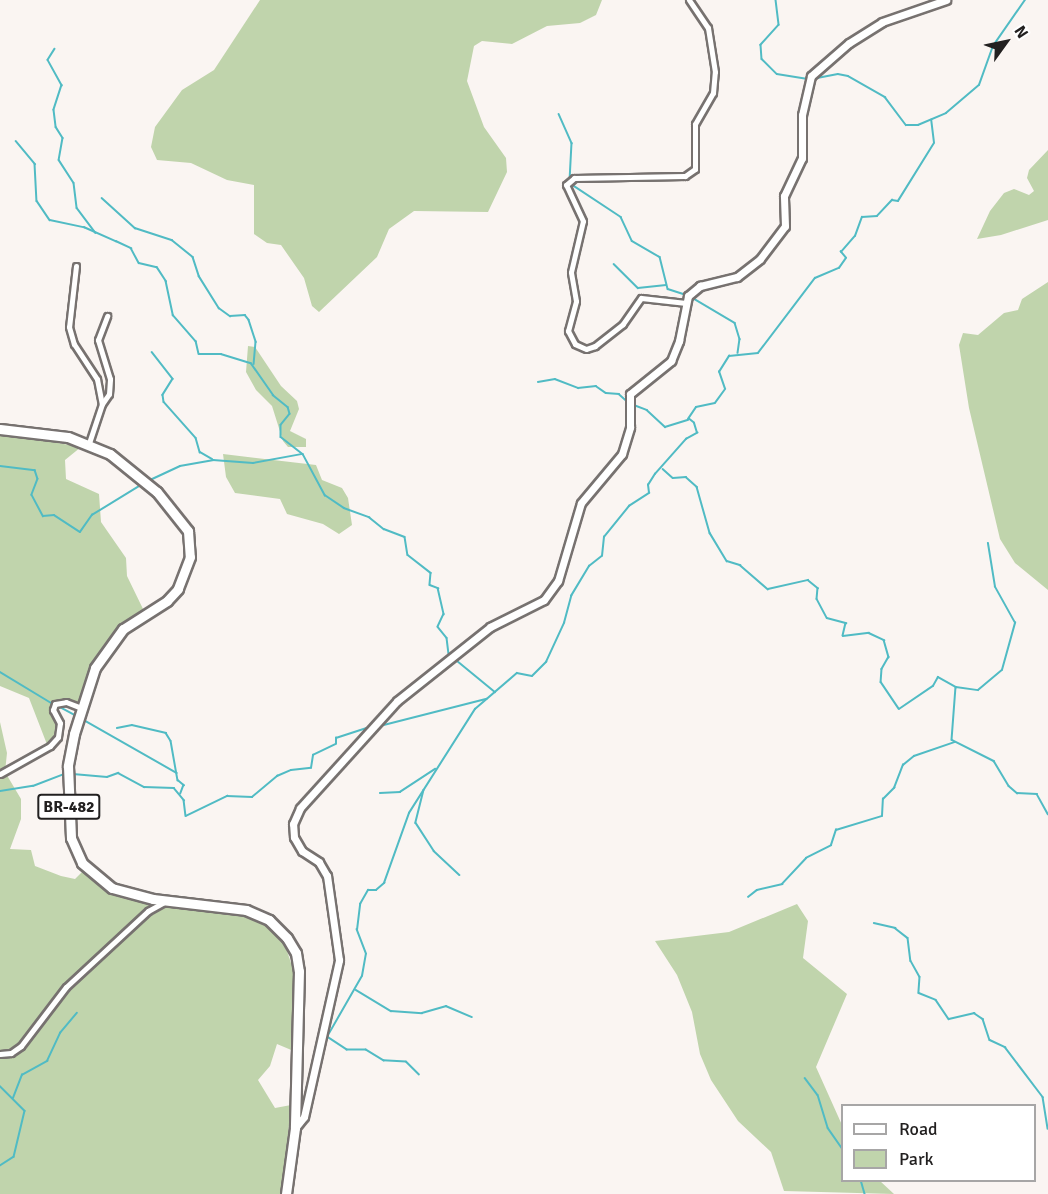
<!DOCTYPE html>
<style>
body{margin:0}
#map{position:relative;width:1048px;height:1194px;overflow:hidden;background:#faf5f2;font-family:Signika,sans-serif}
div>[style]{position:absolute}
[style*='--x']{left:calc(var(--x)*1px);top:calc(var(--y)*1px);width:calc(var(--w)*1px);rotate:calc(var(--a)*1deg)}
.green>*{inset:0;background:#c0d4ac}
.stream>*{height:1.5px;margin:-0.75px;padding:0 0.75px;transform-origin:0.75px;border-radius:0.75px;background:#50bbc4}
.roads{filter:drop-shadow(2px 0 #777270) drop-shadow(-2px 0 #777270) drop-shadow(0 2px #777270) drop-shadow(0 -2px #777270)}
.street>*{height:5px;margin:-2.5px;padding:0 2.5px;transform-origin:2.5px;border-radius:2.5px;background:#fff}
.secondary>*{height:7px;margin:-3.5px;padding:0 3.5px;transform-origin:3.5px;border-radius:3.5px;background:#fff}
.highway>*{height:9px;margin:-4.5px;padding:0 4.5px;transform-origin:4.5px;border-radius:4.5px;background:#fff}
span{translate:-50% -50%;white-space:nowrap;text-align:center;line-height:1.15;-webkit-text-stroke:4.5px #fff;paint-order:stroke}
.shield-label span{padding:2px 4px;background:#fff;border:2px solid;border-radius:4px;-webkit-text-stroke-width:0}
.shield-label{font-size:16px;color:#222020;font-weight:700}
.legend{position:absolute;left:841px;top:1104px;width:195px;height:78px;box-sizing:border-box;background:#fff;border:2px solid #a7a6a6;margin:0;padding:8px 10px;list-style:none;font-size:18px;color:#222020}
.legend li{display:flex;align-items:center;gap:12px;height:30px}
.legend b{width:30px;border:2px solid #a7a6a6}
.north{position:absolute;left:976px;top:12px;width:60px;height:60px;-webkit-text-stroke:4px #fff;paint-order:stroke;rotate:57deg;font-size:16px;font-weight:700;line-height:24px;text-align:center;color:#222020}
.north::after{content:'';display:block;margin:auto;width:21px;height:27px;background:#222020;clip-path:polygon(50% 0,100% 100%,50% 72%,0 100%)}
</style>
<div id="map">
<div class="green">
<i style="clip-path:polygon(260px 0,602px 0,596px 15px,580px 23px,547px 26px,512px 44px,482px 41px,474px 46px,467px 81px,484px 127px,506px 158px,507px 172px,488px 212px,414px 211px,389px 229px,377px 257px,319px 312px,312px 306px,304px 278px,281px 245px,267px 243px,254px 234px,254px 185px,227px 180px,191px 163px,157px 160px,151px 147px,155px 127px,182px 90px,214px 70px)"></i>
<i style="clip-path:polygon(1048px 150px,1048px 220px,1001px 235px,977px 239px,990px 211px,1004px 193px,1014px 189px,1029px 195px,1034px 191px,1027px 178px,1029px 170px)"></i>
<i style="clip-path:polygon(1048px 282px,1048px 590px,1015px 563px,1000px 539px,969px 408px,959px 345px,963px 333px,978px 335px,1004px 313px,1018px 310px,1022px 299px)"></i>
<i style="clip-path:polygon(248px 346px,255px 347px,281px 386px,297px 401px,299px 409px,290px 431px,306px 439px,306px 447px,288px 447px,283px 441px,272px 406px,256px 390px,246px 372px)"></i>
<i style="clip-path:polygon(0 433px,81px 447px,65px 460px,66px 479px,99px 494px,101px 522px,126px 558px,127px 576px,144px 611px,106px 642px,95px 659px,79px 705px,66px 701px,56px 705px,62px 729px,48px 747px,29px 698px,0 686px)"></i>
<i style="clip-path:polygon(223px 454px,316px 465px,322px 480px,342px 488px,348px 498px,352px 525px,339px 534px,323px 524px,287px 514px,280px 499px,235px 493px,226px 477px)"></i>
<i style="clip-path:polygon(0 722px,7px 753px,5px 772px,21px 799px,21px 819px,10px 849px,31px 850px,35px 866px,61px 876px,75px 879px,84px 870px,99px 886px,120px 896px,204px 904px,264px 919px,284px 942px,296px 978px,296px 1052px,277px 1044px,270px 1066px,258px 1080px,275px 1108px,291px 1105px,282px 1194px,0 1194px)"></i>
<i style="clip-path:polygon(797px 904px,808px 921px,803px 958px,847px 994px,816px 1067px,842px 1125px,842px 1180px,880px 1181px,894px 1194px,784px 1191px,771px 1152px,738px 1121px,711px 1080px,700px 1054px,692px 1012px,677px 975px,655px 941px,729px 932px)"></i>
</div>
<div class="stream">
<i style="--x:776;--y:0;--w:25;--a:83"></i>
<i style="--x:779;--y:25;--w:27;--a:132"></i>
<i style="--x:761;--y:45;--w:14;--a:86"></i>
<i style="--x:762;--y:59;--w:21;--a:45"></i>
<i style="--x:777;--y:74;--w:31;--a:9"></i>
<i style="--x:55;--y:49;--w:13;--a:122"></i>
<i style="--x:48;--y:60;--w:29;--a:61"></i>
<i style="--x:62;--y:85;--w:26;--a:108"></i>
<i style="--x:54;--y:110;--w:17;--a:83"></i>
<i style="--x:56;--y:127;--w:13;--a:58"></i>
<i style="--x:63;--y:138;--w:22;--a:100"></i>
<i style="--x:59;--y:160;--w:27;--a:57"></i>
<i style="--x:74;--y:183;--w:25;--a:83"></i>
<i style="--x:77;--y:208;--w:31;--a:53"></i>
<i style="--x:812;--y:79;--w:26;--a:-11"></i>
<i style="--x:838;--y:74;--w:10;--a:11"></i>
<i style="--x:848;--y:76;--w:43;--a:29.6"></i>
<i style="--x:885;--y:97;--w:35;--a:53"></i>
<i style="--x:906;--y:125;--w:12;--a:0"></i>
<i style="--x:918;--y:125;--w:30;--a:-23"></i>
<i style="--x:946;--y:113;--w:43;--a:-40.3"></i>
<i style="--x:979;--y:85;--w:41;--a:-70.3"></i>
<i style="--x:993;--y:46;--w:56;--a:-55.2"></i>
<i style="--x:559;--y:114;--w:32;--a:66"></i>
<i style="--x:572;--y:143;--w:36;--a:93"></i>
<i style="--x:16;--y:141;--w:30;--a:50"></i>
<i style="--x:35;--y:164;--w:37;--a:87"></i>
<i style="--x:37;--y:201;--w:23;--a:56"></i>
<i style="--x:50;--y:220;--w:35;--a:12"></i>
<i style="--x:84;--y:227;--w:35;--a:24"></i>
<i style="--x:116;--y:241;--w:17;--a:25"></i>
<i style="--x:131;--y:248;--w:17;--a:62"></i>
<i style="--x:139;--y:263;--w:18;--a:13"></i>
<i style="--x:157;--y:267;--w:17;--a:57"></i>
<i style="--x:166;--y:281;--w:35;--a:78"></i>
<i style="--x:173;--y:315;--w:35;--a:49"></i>
<i style="--x:196;--y:341;--w:13;--a:77"></i>
<i style="--x:199;--y:354;--w:22;--a:0"></i>
<i style="--x:221;--y:354;--w:31;--a:17"></i>
<i style="--x:251;--y:363;--w:39;--a:55"></i>
<i style="--x:273;--y:395;--w:19;--a:39"></i>
<i style="--x:288;--y:407;--w:7;--a:74"></i>
<i style="--x:290;--y:414;--w:14;--a:129"></i>
<i style="--x:281;--y:425;--w:12;--a:90"></i>
<i style="--x:281;--y:437;--w:28;--a:38"></i>
<i style="--x:303;--y:454;--w:47;--a:61.8"></i>
<i style="--x:325;--y:495;--w:23;--a:34"></i>
<i style="--x:344;--y:508;--w:27;--a:20"></i>
<i style="--x:369;--y:517;--w:19;--a:39"></i>
<i style="--x:384;--y:529;--w:22;--a:21"></i>
<i style="--x:405;--y:537;--w:18;--a:81"></i>
<i style="--x:408;--y:555;--w:29;--a:38"></i>
<i style="--x:431;--y:573;--w:12;--a:95"></i>
<i style="--x:430;--y:585;--w:9;--a:21"></i>
<i style="--x:438;--y:588;--w:27;--a:77"></i>
<i style="--x:444;--y:614;--w:14;--a:115"></i>
<i style="--x:438;--y:627;--w:14;--a:51"></i>
<i style="--x:447;--y:638;--w:16;--a:83"></i>
<i style="--x:571;--y:184;--w:60;--a:33.4"></i>
<i style="--x:621;--y:217;--w:26;--a:65"></i>
<i style="--x:632;--y:241;--w:32;--a:30"></i>
<i style="--x:660;--y:257;--w:33;--a:76"></i>
<i style="--x:668;--y:289;--w:19;--a:18"></i>
<i style="--x:102;--y:198;--w:45;--a:42.3"></i>
<i style="--x:135;--y:228;--w:39;--a:18"></i>
<i style="--x:172;--y:240;--w:27;--a:39"></i>
<i style="--x:193;--y:257;--w:20;--a:72"></i>
<i style="--x:199;--y:276;--w:38;--a:58"></i>
<i style="--x:219;--y:308;--w:14;--a:36"></i>
<i style="--x:230;--y:316;--w:15;--a:-4"></i>
<i style="--x:245;--y:315;--w:6;--a:51"></i>
<i style="--x:249;--y:320;--w:23;--a:72"></i>
<i style="--x:256;--y:342;--w:22;--a:95"></i>
<i style="--x:614;--y:264;--w:34;--a:45"></i>
<i style="--x:638;--y:288;--w:28;--a:-6"></i>
<i style="--x:691;--y:297;--w:51;--a:30.6"></i>
<i style="--x:735;--y:323;--w:17;--a:73"></i>
<i style="--x:740;--y:339;--w:14;--a:98"></i>
<i style="--x:152;--y:352;--w:34;--a:52"></i>
<i style="--x:173;--y:379;--w:19;--a:122"></i>
<i style="--x:163;--y:395;--w:7;--a:82"></i>
<i style="--x:164;--y:402;--w:48;--a:48.4"></i>
<i style="--x:196;--y:438;--w:15;--a:74"></i>
<i style="--x:200;--y:452;--w:14;--a:30"></i>
<i style="--x:538;--y:382;--w:17;--a:-10"></i>
<i style="--x:555;--y:379;--w:25;--a:21"></i>
<i style="--x:578;--y:388;--w:18;--a:-6"></i>
<i style="--x:596;--y:386;--w:12;--a:35"></i>
<i style="--x:606;--y:393;--w:13;--a:4"></i>
<i style="--x:619;--y:394;--w:12;--a:42"></i>
<i style="--x:634;--y:405;--w:14;--a:21"></i>
<i style="--x:647;--y:410;--w:25;--a:43"></i>
<i style="--x:665;--y:427;--w:24;--a:-17"></i>
<i style="--x:688;--y:419;--w:14;--a:-56"></i>
<i style="--x:696;--y:407;--w:19;--a:-12"></i>
<i style="--x:715;--y:403;--w:17;--a:-54"></i>
<i style="--x:725;--y:389;--w:18;--a:-109"></i>
<i style="--x:719;--y:372;--w:19;--a:-58"></i>
<i style="--x:729;--y:356;--w:29;--a:-6"></i>
<i style="--x:758;--y:353;--w:94;--a:-52.8"></i>
<i style="--x:815;--y:278;--w:26;--a:-23"></i>
<i style="--x:839;--y:268;--w:12;--a:-55"></i>
<i style="--x:846;--y:258;--w:8;--a:-130"></i>
<i style="--x:841;--y:252;--w:21;--a:-49"></i>
<i style="--x:855;--y:236;--w:20;--a:-70"></i>
<i style="--x:862;--y:217;--w:15;--a:-4"></i>
<i style="--x:877;--y:216;--w:22;--a:-47"></i>
<i style="--x:892;--y:200;--w:6;--a:9"></i>
<i style="--x:898;--y:201;--w:68;--a:-58.2"></i>
<i style="--x:934;--y:143;--w:23;--a:-97"></i>
<i style="--x:0;--y:466;--w:35;--a:7"></i>
<i style="--x:35;--y:470;--w:9;--a:72"></i>
<i style="--x:38;--y:479;--w:17;--a:111"></i>
<i style="--x:32;--y:495;--w:24;--a:62"></i>
<i style="--x:43;--y:516;--w:11;--a:-5"></i>
<i style="--x:54;--y:515;--w:31;--a:33"></i>
<i style="--x:80;--y:532;--w:21;--a:-55"></i>
<i style="--x:92;--y:515;--w:57;--a:-31.5"></i>
<i style="--x:663;--y:469;--w:13;--a:42"></i>
<i style="--x:673;--y:478;--w:13;--a:-4"></i>
<i style="--x:686;--y:477;--w:15;--a:42"></i>
<i style="--x:697;--y:487;--w:48;--a:74.2"></i>
<i style="--x:710;--y:533;--w:33;--a:59"></i>
<i style="--x:727;--y:561;--w:14;--a:17"></i>
<i style="--x:740;--y:565;--w:37;--a:41"></i>
<i style="--x:768;--y:589;--w:41;--a:-12.7"></i>
<i style="--x:808;--y:580;--w:13;--a:39"></i>
<i style="--x:818;--y:588;--w:11;--a:95"></i>
<i style="--x:817;--y:599;--w:21;--a:62"></i>
<i style="--x:827;--y:618;--w:20;--a:15"></i>
<i style="--x:846;--y:623;--w:13;--a:103"></i>
<i style="--x:843;--y:636;--w:26;--a:-7"></i>
<i style="--x:869;--y:633;--w:17;--a:25"></i>
<i style="--x:884;--y:640;--w:18;--a:74"></i>
<i style="--x:889;--y:657;--w:14;--a:120"></i>
<i style="--x:882;--y:669;--w:13;--a:94"></i>
<i style="--x:881;--y:682;--w:32;--a:56"></i>
<i style="--x:899;--y:709;--w:41;--a:-34.1"></i>
<i style="--x:933;--y:686;--w:10;--a:-61"></i>
<i style="--x:938;--y:677;--w:21;--a:29"></i>
<i style="--x:956;--y:687;--w:22;--a:8"></i>
<i style="--x:978;--y:690;--w:31;--a:-40"></i>
<i style="--x:1002;--y:670;--w:49;--a:-74.5"></i>
<i style="--x:1015;--y:623;--w:41;--a:-119.1"></i>
<i style="--x:995;--y:587;--w:44;--a:-99.2"></i>
<i style="--x:148;--y:481;--w:35;--a:-25"></i>
<i style="--x:180;--y:466;--w:34;--a:-10"></i>
<i style="--x:213;--y:460;--w:40;--a:4.3"></i>
<i style="--x:253;--y:463;--w:50;--a:-10.4"></i>
<i style="--x:455;--y:659;--w:52;--a:39.5"></i>
<i style="--x:0;--y:672;--w:62;--a:31.1"></i>
<i style="--x:956;--y:687;--w:53;--a:94.3"></i>
<i style="--x:952;--y:740;--w:47;--a:26.6"></i>
<i style="--x:994;--y:761;--w:29;--a:59"></i>
<i style="--x:1009;--y:786;--w:11;--a:41"></i>
<i style="--x:1017;--y:793;--w:20;--a:3"></i>
<i style="--x:1037;--y:794;--w:23;--a:61"></i>
<i style="--x:58;--y:706;--w:19;--a:28"></i>
<i style="--x:82;--y:719;--w:109;--a:29.6"></i>
<i style="--x:376;--y:727;--w:114;--a:-14.3"></i>
<i style="--x:117;--y:728;--w:15;--a:-11"></i>
<i style="--x:132;--y:725;--w:35;--a:13"></i>
<i style="--x:166;--y:733;--w:9;--a:58"></i>
<i style="--x:171;--y:741;--w:40;--a:80"></i>
<i style="--x:178;--y:780;--w:8;--a:40"></i>
<i style="--x:184;--y:785;--w:9;--a:111"></i>
<i style="--x:73;--y:774;--w:34;--a:5"></i>
<i style="--x:107;--y:777;--w:12;--a:-20"></i>
<i style="--x:118;--y:773;--w:30;--a:28"></i>
<i style="--x:144;--y:787;--w:30;--a:2"></i>
<i style="--x:174;--y:788;--w:16;--a:50"></i>
<i style="--x:184;--y:800;--w:16;--a:83"></i>
<i style="--x:186;--y:816;--w:46;--a:-26"></i>
<i style="--x:227;--y:796;--w:25;--a:2"></i>
<i style="--x:252;--y:797;--w:33;--a:-40"></i>
<i style="--x:277;--y:776;--w:15;--a:-23"></i>
<i style="--x:291;--y:770;--w:20;--a:-6"></i>
<i style="--x:311;--y:768;--w:13;--a:-81"></i>
<i style="--x:313;--y:755;--w:25;--a:-26"></i>
<i style="--x:336;--y:744;--w:6;--a:-90"></i>
<i style="--x:336;--y:738;--w:35;--a:-18"></i>
<i style="--x:424;--y:790;--w:34;--a:104"></i>
<i style="--x:416;--y:823;--w:33;--a:57"></i>
<i style="--x:434;--y:851;--w:35;--a:43"></i>
<i style="--x:0;--y:791;--w:33;--a:-9"></i>
<i style="--x:33;--y:786;--w:34;--a:-21"></i>
<i style="--x:380;--y:793;--w:20;--a:-3"></i>
<i style="--x:400;--y:792;--w:42;--a:-33.3"></i>
<i style="--x:748;--y:897;--w:11;--a:-38"></i>
<i style="--x:757;--y:890;--w:26;--a:-13"></i>
<i style="--x:782;--y:884;--w:35;--a:-47"></i>
<i style="--x:806;--y:858;--w:28;--a:-27"></i>
<i style="--x:831;--y:845;--w:16;--a:-72"></i>
<i style="--x:836;--y:830;--w:48;--a:-16.9"></i>
<i style="--x:882;--y:816;--w:17;--a:-87"></i>
<i style="--x:883;--y:799;--w:16;--a:-45"></i>
<i style="--x:894;--y:788;--w:25;--a:-69"></i>
<i style="--x:903;--y:765;--w:14;--a:-39"></i>
<i style="--x:914;--y:756;--w:43;--a:-18.9"></i>
<i style="--x:874;--y:923;--w:22;--a:13"></i>
<i style="--x:895;--y:928;--w:16;--a:38"></i>
<i style="--x:908;--y:938;--w:23;--a:83"></i>
<i style="--x:911;--y:961;--w:18;--a:61"></i>
<i style="--x:920;--y:977;--w:16;--a:94"></i>
<i style="--x:919;--y:993;--w:18;--a:22"></i>
<i style="--x:936;--y:1000;--w:23;--a:56"></i>
<i style="--x:949;--y:1019;--w:26;--a:-13"></i>
<i style="--x:974;--y:1013;--w:11;--a:34"></i>
<i style="--x:983;--y:1019;--w:22;--a:72"></i>
<i style="--x:990;--y:1040;--w:17;--a:25"></i>
<i style="--x:1005;--y:1047;--w:63;--a:52.8"></i>
<i style="--x:1043;--y:1097;--w:32;--a:81"></i>
<i style="--x:356;--y:990;--w:41;--a:31"></i>
<i style="--x:391;--y:1011;--w:31;--a:4"></i>
<i style="--x:422;--y:1013;--w:25;--a:-16"></i>
<i style="--x:446;--y:1006;--w:28;--a:23"></i>
<i style="--x:419;--y:1075;--w:18;--a:-135"></i>
<i style="--x:406;--y:1062;--w:22;--a:-177"></i>
<i style="--x:384;--y:1061;--w:21;--a:-149"></i>
<i style="--x:366;--y:1050;--w:19;--a:180"></i>
<i style="--x:347;--y:1050;--w:24;--a:-147"></i>
<i style="--x:327;--y:1037;--w:70;--a:-60.2"></i>
<i style="--x:362;--y:976;--w:22;--a:-80"></i>
<i style="--x:366;--y:954;--w:26;--a:-111"></i>
<i style="--x:357;--y:930;--w:26;--a:-83"></i>
<i style="--x:360;--y:904;--w:16;--a:-60"></i>
<i style="--x:368;--y:890;--w:8;--a:0"></i>
<i style="--x:376;--y:890;--w:11;--a:-41"></i>
<i style="--x:384;--y:883;--w:74;--a:-70.3"></i>
<i style="--x:409;--y:813;--w:123;--a:-57.6"></i>
<i style="--x:475;--y:709;--w:55;--a:-40.6"></i>
<i style="--x:517;--y:673;--w:15;--a:11"></i>
<i style="--x:532;--y:676;--w:20;--a:-45"></i>
<i style="--x:546;--y:662;--w:43;--a:-65.2"></i>
<i style="--x:564;--y:623;--w:28;--a:-75"></i>
<i style="--x:571;--y:596;--w:35;--a:-59"></i>
<i style="--x:589;--y:566;--w:16;--a:-38"></i>
<i style="--x:602;--y:556;--w:19;--a:-84"></i>
<i style="--x:604;--y:537;--w:40;--a:-51"></i>
<i style="--x:629;--y:506;--w:24;--a:-33"></i>
<i style="--x:649;--y:493;--w:8;--a:-97"></i>
<i style="--x:648;--y:485;--w:13;--a:-58"></i>
<i style="--x:655;--y:474;--w:47;--a:-48.5"></i>
<i style="--x:686;--y:439;--w:13;--a:-29"></i>
<i style="--x:697;--y:433;--w:10;--a:-107"></i>
<i style="--x:694;--y:423;--w:6;--a:-141"></i>
<i style="--x:805;--y:1078;--w:21;--a:53"></i>
<i style="--x:818;--y:1095;--w:34;--a:73"></i>
<i style="--x:828;--y:1128;--w:24;--a:55"></i>
<i style="--x:0;--y:1086;--w:35;--a:45"></i>
<i style="--x:25;--y:1111;--w:47;--a:103.4"></i>
<i style="--x:14;--y:1157;--w:17;--a:147"></i>
<i style="--x:13;--y:1098;--w:25;--a:-69"></i>
<i style="--x:22;--y:1075;--w:29;--a:-29"></i>
<i style="--x:47;--y:1061;--w:31;--a:-65"></i>
<i style="--x:60;--y:1033;--w:26;--a:-50"></i>
<i style="--x:861;--y:1180;--w:15;--a:74"></i>
</div>
<div class="roads">
<div class="street">
<i style="--x:76;--y:266;--w:61;--a:96.5"></i>
<i style="--x:69;--y:327;--w:18;--a:74"></i>
<i style="--x:74;--y:344;--w:42;--a:56.7"></i>
<i style="--x:97;--y:379;--w:25;--a:79"></i>
<i style="--x:102;--y:404;--w:41;--a:108.4"></i>
<i style="--x:686;--y:303;--w:45;--a:-173.7"></i>
<i style="--x:641;--y:298;--w:32;--a:125"></i>
<i style="--x:623;--y:324;--w:36;--a:142"></i>
<i style="--x:595;--y:346;--w:9;--a:162"></i>
<i style="--x:586;--y:349;--w:12;--a:-156"></i>
<i style="--x:575;--y:344;--w:15;--a:-118"></i>
<i style="--x:568;--y:331;--w:31;--a:-75"></i>
<i style="--x:576;--y:301;--w:29;--a:-100"></i>
<i style="--x:571;--y:272;--w:52;--a:-76.8"></i>
<i style="--x:583;--y:221;--w:40;--a:-115"></i>
<i style="--x:566;--y:185;--w:11;--a:-41"></i>
<i style="--x:574;--y:178;--w:111;--a:-1"></i>
<i style="--x:685;--y:176;--w:12;--a:-35"></i>
<i style="--x:695;--y:169;--w:45;--a:-90"></i>
<i style="--x:695;--y:124;--w:36;--a:-60"></i>
<i style="--x:713;--y:93;--w:21;--a:-85"></i>
<i style="--x:715;--y:72;--w:45;--a:-99"></i>
<i style="--x:708;--y:28;--w:34;--a:-124"></i>
<i style="--x:102;--y:404;--w:12;--a:-55"></i>
<i style="--x:109;--y:394;--w:15;--a:-86"></i>
<i style="--x:110;--y:379;--w:41;--a:-107.1"></i>
<i style="--x:98;--y:340;--w:26;--a:-69"></i>
<i style="--x:0;--y:774;--w:57;--a:-29.2"></i>
<i style="--x:50;--y:746;--w:12;--a:-48"></i>
<i style="--x:58;--y:737;--w:14;--a:-82"></i>
<i style="--x:60;--y:723;--w:15;--a:-118"></i>
<i style="--x:53;--y:710;--w:6;--a:-72"></i>
<i style="--x:55;--y:704;--w:11;--a:-10"></i>
<i style="--x:66;--y:702;--w:17;--a:21"></i>
<i style="--x:0;--y:1054;--w:11;--a:-5"></i>
<i style="--x:11;--y:1053;--w:12;--a:-35"></i>
<i style="--x:21;--y:1046;--w:74;--a:-52.7"></i>
<i style="--x:66;--y:987;--w:112;--a:-42.8"></i>
<i style="--x:148;--y:911;--w:21;--a:-29"></i>
</div>
<div class="secondary">
<i style="--x:295;--y:1128;--w:14;--a:-51"></i>
<i style="--x:304;--y:1117;--w:161;--a:-77.4"></i>
<i style="--x:339;--y:960;--w:85;--a:-98.1"></i>
<i style="--x:327;--y:876;--w:16;--a:-120"></i>
<i style="--x:319;--y:862;--w:20;--a:-147"></i>
<i style="--x:302;--y:851;--w:16;--a:-120"></i>
<i style="--x:294;--y:837;--w:13;--a:-94"></i>
<i style="--x:293;--y:824;--w:17;--a:-66"></i>
<i style="--x:300;--y:808;--w:144;--a:-47.8"></i>
<i style="--x:397;--y:701;--w:119;--a:-38.5"></i>
<i style="--x:490;--y:627;--w:60;--a:-26.6"></i>
<i style="--x:544;--y:600;--w:24;--a:-54"></i>
<i style="--x:558;--y:581;--w:81;--a:-73.6"></i>
<i style="--x:581;--y:503;--w:64;--a:-50.1"></i>
<i style="--x:622;--y:454;--w:28;--a:-73"></i>
<i style="--x:630;--y:427;--w:33;--a:-90"></i>
<i style="--x:630;--y:394;--w:53;--a:-38.8"></i>
<i style="--x:671;--y:361;--w:22;--a:-68"></i>
<i style="--x:679;--y:341;--w:46;--a:-78.7"></i>
<i style="--x:688;--y:296;--w:16;--a:-40"></i>
<i style="--x:700;--y:286;--w:38;--a:-14"></i>
<i style="--x:737;--y:277;--w:29;--a:-38"></i>
<i style="--x:760;--y:259;--w:41;--a:-52.9"></i>
<i style="--x:785;--y:226;--w:30;--a:-92"></i>
<i style="--x:784;--y:196;--w:42;--a:-64.7"></i>
<i style="--x:802;--y:158;--w:43;--a:-90"></i>
<i style="--x:802;--y:115;--w:40;--a:-77"></i>
<i style="--x:811;--y:76;--w:50;--a:-41"></i>
<i style="--x:849;--y:43;--w:39;--a:-32"></i>
<i style="--x:882;--y:22;--w:68;--a:-19"></i>
</div>
<div class="highway">
<i style="--x:0;--y:429;--w:68;--a:6.7"></i>
<i style="--x:68;--y:437;--w:45;--a:22"></i>
<i style="--x:110;--y:454;--w:60;--a:39"></i>
<i style="--x:157;--y:492;--w:50;--a:51.5"></i>
<i style="--x:188;--y:531;--w:26;--a:86"></i>
<i style="--x:190;--y:557;--w:34;--a:111"></i>
<i style="--x:178;--y:589;--w:16;--a:133"></i>
<i style="--x:167;--y:601;--w:52;--a:147.5"></i>
<i style="--x:123;--y:629;--w:48;--a:125.7"></i>
<i style="--x:95;--y:668;--w:69;--a:107.7"></i>
<i style="--x:74;--y:734;--w:33;--a:101"></i>
<i style="--x:68;--y:766;--w:72;--a:87.6"></i>
<i style="--x:71;--y:838;--w:27;--a:66"></i>
<i style="--x:82;--y:863;--w:39;--a:40"></i>
<i style="--x:112;--y:888;--w:42;--a:15"></i>
<i style="--x:153;--y:899;--w:94;--a:6.7"></i>
<i style="--x:246;--y:910;--w:25;--a:23"></i>
<i style="--x:269;--y:920;--w:25;--a:45"></i>
<i style="--x:287;--y:938;--w:17;--a:59"></i>
<i style="--x:296;--y:953;--w:18;--a:81"></i>
<i style="--x:299;--y:971;--w:157;--a:91.5"></i>
<i style="--x:295;--y:1128;--w:67;--a:97.8"></i>
</div>
</div>
<div class="shield-label">
<span style="left:69px;top:807px">BR-482</span>
</div>
<ul class="legend">
<li><b style="height:8px;background:#fff"></b>Road</li>
<li><b style="height:16px;background:#c0d4ac"></b>Park</li>
</ul>
<div class="north">N</div>
</div>
